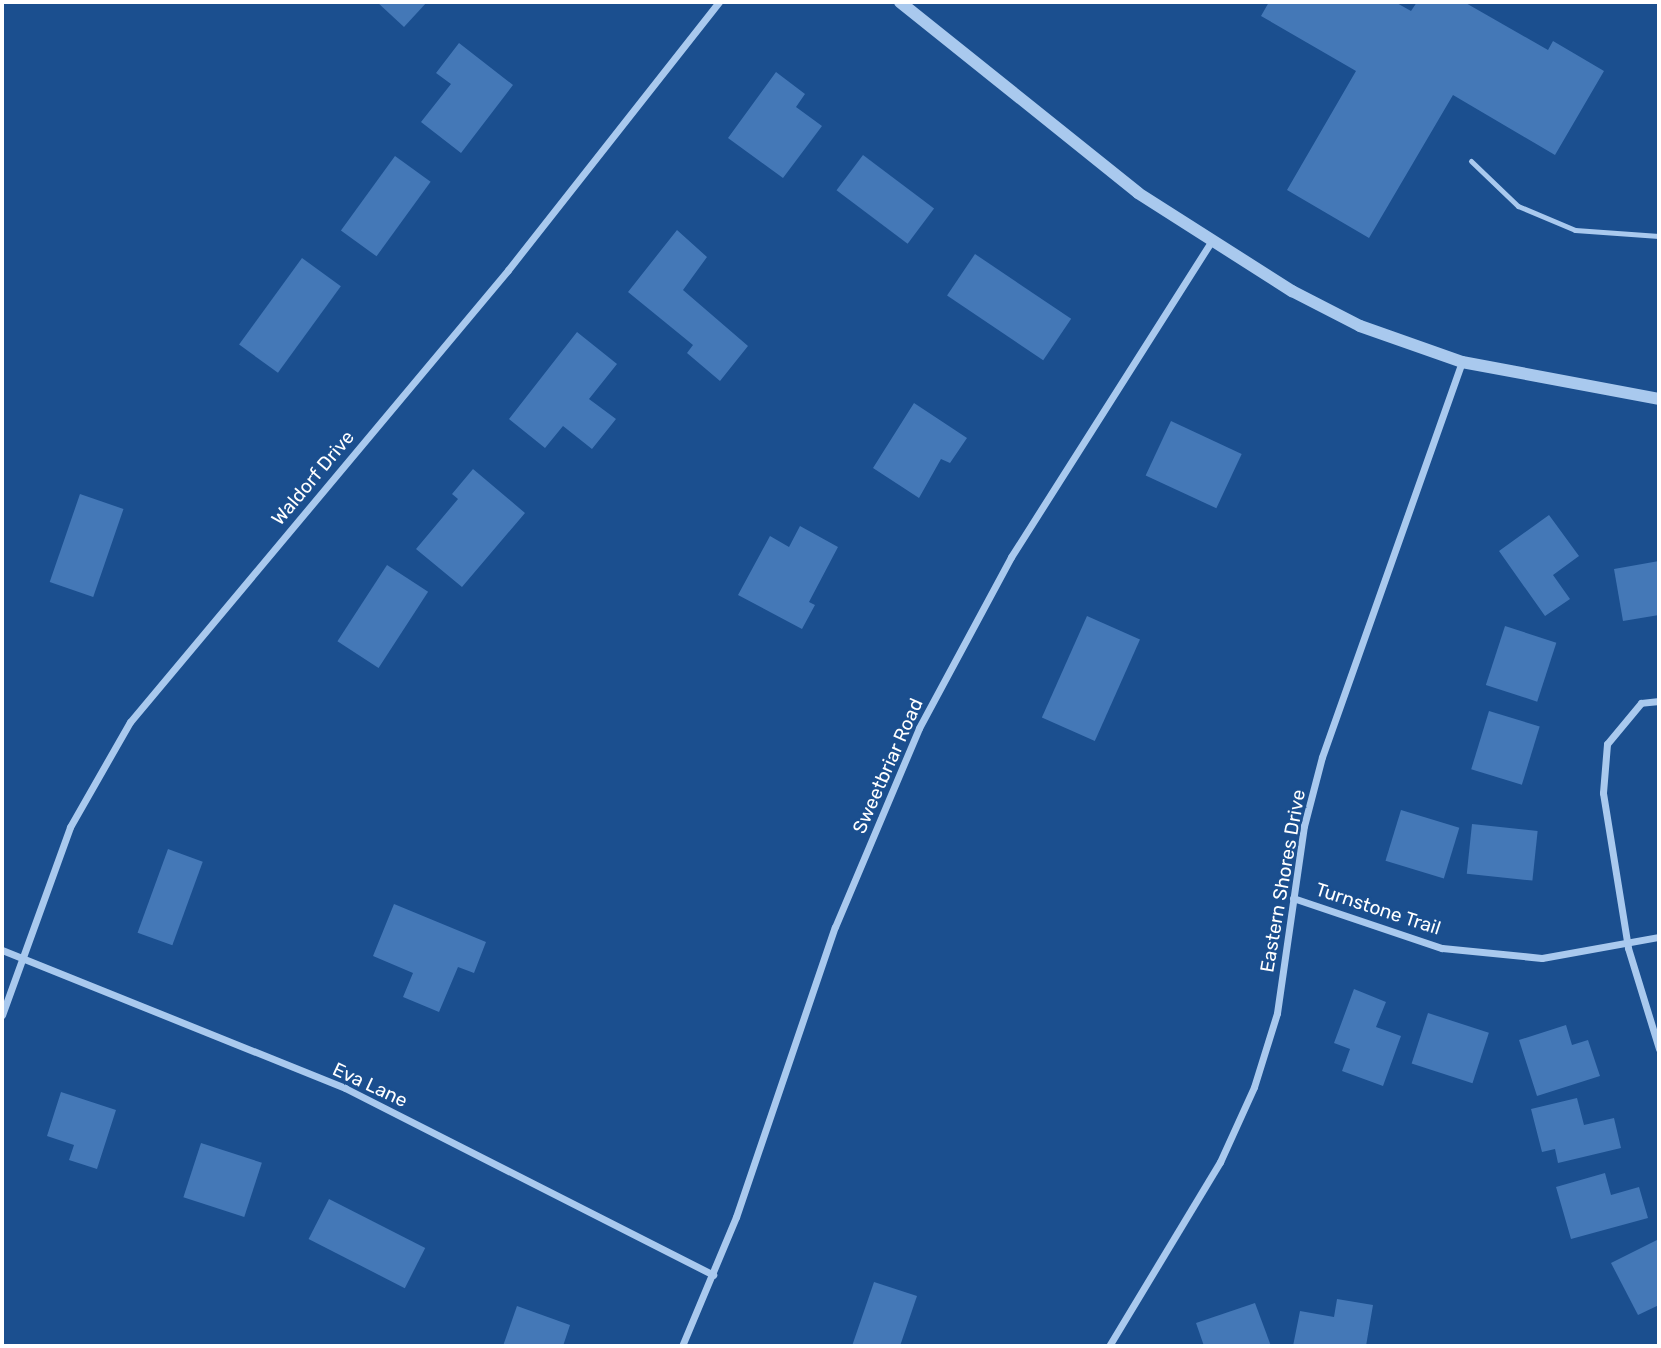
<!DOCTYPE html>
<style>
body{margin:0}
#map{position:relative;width:1661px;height:1348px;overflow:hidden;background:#1b4f8f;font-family:Rubik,sans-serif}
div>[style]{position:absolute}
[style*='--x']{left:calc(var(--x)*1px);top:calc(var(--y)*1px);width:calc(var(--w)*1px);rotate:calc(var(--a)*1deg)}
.building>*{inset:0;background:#4478b7;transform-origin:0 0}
.service>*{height:5px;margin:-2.5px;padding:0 2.5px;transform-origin:2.5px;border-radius:2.5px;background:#a9c9ee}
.minor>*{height:7px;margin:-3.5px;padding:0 3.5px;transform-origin:3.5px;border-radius:3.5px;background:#a9c9ee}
.tertiary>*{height:12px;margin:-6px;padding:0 6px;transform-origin:6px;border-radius:6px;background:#a9c9ee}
span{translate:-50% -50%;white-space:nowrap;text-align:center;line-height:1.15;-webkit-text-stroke:5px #1b4f8f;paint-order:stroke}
.street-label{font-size:19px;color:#fff}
.frame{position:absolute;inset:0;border:4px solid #fff;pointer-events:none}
</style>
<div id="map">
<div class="building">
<i style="clip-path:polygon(377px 2px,427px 2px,404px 27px)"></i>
<i style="clip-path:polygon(1269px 2px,1395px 2px,1411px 11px,1417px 2px,1464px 2px,1548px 50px,1553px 41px,1604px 71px,1555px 155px,1453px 95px,1369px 238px,1287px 190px,1356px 71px,1261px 16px)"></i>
<i style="clip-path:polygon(459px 43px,513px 85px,461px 153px,421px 122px,451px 84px,436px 73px)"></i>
<i style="clip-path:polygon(776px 72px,805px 94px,796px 107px,822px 126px,783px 178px,728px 138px)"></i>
<i style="left:863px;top:155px;width:89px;height:44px;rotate:37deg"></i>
<i style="left:395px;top:156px;width:44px;height:92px;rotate:36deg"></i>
<i style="clip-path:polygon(677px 230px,707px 257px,683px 290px,748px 346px,720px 381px,687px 353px,693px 345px,628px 292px)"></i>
<i style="left:975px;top:254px;width:116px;height:50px;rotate:34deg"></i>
<i style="left:302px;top:258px;width:48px;height:107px;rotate:36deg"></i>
<i style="clip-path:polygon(577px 332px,617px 364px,589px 399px,616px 419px,592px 449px,563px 426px,545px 448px,509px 419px)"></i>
<i style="clip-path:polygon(914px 403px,967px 438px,950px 463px,941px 459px,919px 498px,873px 468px)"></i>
<i style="left:1171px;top:421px;width:78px;height:60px;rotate:25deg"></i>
<i style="clip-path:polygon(473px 469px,525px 513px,462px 587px,416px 549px,458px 499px,452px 494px)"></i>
<i style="left:80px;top:494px;width:46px;height:93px;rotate:19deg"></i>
<i style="clip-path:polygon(1549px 515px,1579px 556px,1553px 575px,1570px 599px,1545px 616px,1499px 551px)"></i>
<i style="clip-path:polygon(800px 526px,838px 547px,809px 602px,815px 605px,802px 629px,738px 595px,770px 536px,789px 547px)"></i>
<i style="clip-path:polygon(1659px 561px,1659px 615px,1623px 621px,1614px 569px)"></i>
<i style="left:387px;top:565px;width:49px;height:91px;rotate:33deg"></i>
<i style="left:1087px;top:616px;width:58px;height:111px;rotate:24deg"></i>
<i style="left:1505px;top:626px;width:54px;height:62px;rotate:18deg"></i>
<i style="left:1489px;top:711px;width:53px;height:61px;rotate:17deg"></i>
<i style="left:1401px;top:810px;width:61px;height:53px;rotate:17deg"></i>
<i style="left:1472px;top:824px;width:66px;height:50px;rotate:6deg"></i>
<i style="left:168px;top:849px;width:37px;height:89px;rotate:20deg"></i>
<i style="clip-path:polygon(394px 904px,486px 942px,474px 973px,458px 967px,439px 1012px,403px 997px,413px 973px,373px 956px)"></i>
<i style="clip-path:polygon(1354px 989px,1386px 1002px,1376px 1027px,1401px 1036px,1383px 1086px,1342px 1071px,1350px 1049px,1334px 1043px)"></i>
<i style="left:1428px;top:1013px;width:64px;height:53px;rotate:18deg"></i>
<i style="clip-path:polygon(1566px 1025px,1572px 1045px,1588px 1040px,1600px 1076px,1537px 1096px,1519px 1040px)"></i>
<i style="clip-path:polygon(61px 1092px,116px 1110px,97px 1169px,69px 1160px,74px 1145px,47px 1136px)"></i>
<i style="clip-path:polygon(1577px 1098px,1584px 1125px,1614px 1118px,1621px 1148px,1558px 1163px,1555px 1149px,1542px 1152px,1531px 1109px)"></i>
<i style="left:201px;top:1143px;width:64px;height:57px;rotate:18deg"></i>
<i style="clip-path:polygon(1605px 1173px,1611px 1195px,1639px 1187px,1648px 1218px,1571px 1239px,1556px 1187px)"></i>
<i style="left:329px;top:1199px;width:108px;height:45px;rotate:27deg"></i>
<i style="clip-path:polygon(1659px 1239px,1659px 1305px,1638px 1315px,1611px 1263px)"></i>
<i style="clip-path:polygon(874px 1282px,917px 1296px,900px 1346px,852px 1346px)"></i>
<i style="clip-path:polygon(1337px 1299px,1373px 1305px,1366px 1346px,1293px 1346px,1300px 1311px,1334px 1317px)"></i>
<i style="clip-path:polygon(1255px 1303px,1271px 1346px,1204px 1346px,1196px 1323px)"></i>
<i style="clip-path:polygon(517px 1306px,570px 1325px,563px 1346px,503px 1346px)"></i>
</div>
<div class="service">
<i style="--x:1471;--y:161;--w:65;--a:43.8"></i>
<i style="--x:1518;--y:206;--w:62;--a:22.8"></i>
<i style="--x:1575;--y:230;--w:84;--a:4.1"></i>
</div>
<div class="minor">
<i style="--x:1659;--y:701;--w:18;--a:174"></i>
<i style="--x:1641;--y:703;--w:53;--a:129.7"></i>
<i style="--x:1607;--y:744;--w:49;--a:94.7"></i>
<i style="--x:1603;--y:793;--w:157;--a:80.8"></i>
<i style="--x:1628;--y:948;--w:106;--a:72.9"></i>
<i style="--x:1293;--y:898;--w:157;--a:18.6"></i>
<i style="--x:1442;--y:948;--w:100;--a:5.7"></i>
<i style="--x:1542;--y:958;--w:119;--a:-10.2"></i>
<i style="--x:2;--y:950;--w:370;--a:21.9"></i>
<i style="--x:345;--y:1088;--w:413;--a:26.9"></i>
<i style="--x:2;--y:1015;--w:200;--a:-70.1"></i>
<i style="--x:70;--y:827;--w:121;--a:-60.3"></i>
<i style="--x:130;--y:722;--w:589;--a:-50.09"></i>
<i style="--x:508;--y:270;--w:341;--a:-51.8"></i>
<i style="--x:682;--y:1346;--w:140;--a:-67.3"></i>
<i style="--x:736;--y:1217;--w:306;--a:-71.2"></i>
<i style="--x:835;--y:927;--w:216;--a:-67.1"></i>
<i style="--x:919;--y:728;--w:194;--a:-61.7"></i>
<i style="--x:1011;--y:557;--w:373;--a:-57.6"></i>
<i style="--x:1109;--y:1346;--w:215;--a:-58.9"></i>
<i style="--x:1220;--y:1162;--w:82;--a:-65.6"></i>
<i style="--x:1254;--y:1087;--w:77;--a:-72.7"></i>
<i style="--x:1277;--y:1013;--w:189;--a:-81.8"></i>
<i style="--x:1304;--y:826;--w:71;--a:-75.4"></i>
<i style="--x:1322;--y:757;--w:419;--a:-70.5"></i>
</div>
<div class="tertiary">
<i style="--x:900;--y:2;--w:305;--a:38.7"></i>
<i style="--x:1138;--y:193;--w:183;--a:32.5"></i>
<i style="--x:1292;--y:291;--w:76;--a:27.2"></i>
<i style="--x:1360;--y:326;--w:108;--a:19.4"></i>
<i style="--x:1462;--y:362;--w:200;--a:10.6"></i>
</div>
<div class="street-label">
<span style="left:313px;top:478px;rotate:-50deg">Waldorf Drive</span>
<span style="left:888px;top:766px;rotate:-66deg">Sweetbriar Road</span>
<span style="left:1283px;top:881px;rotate:-80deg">Eastern Shores Drive</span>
<span style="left:1378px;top:909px;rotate:18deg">Turnstone Trail</span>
<span style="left:370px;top:1085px;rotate:25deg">Eva Lane</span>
</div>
<div class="frame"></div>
</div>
